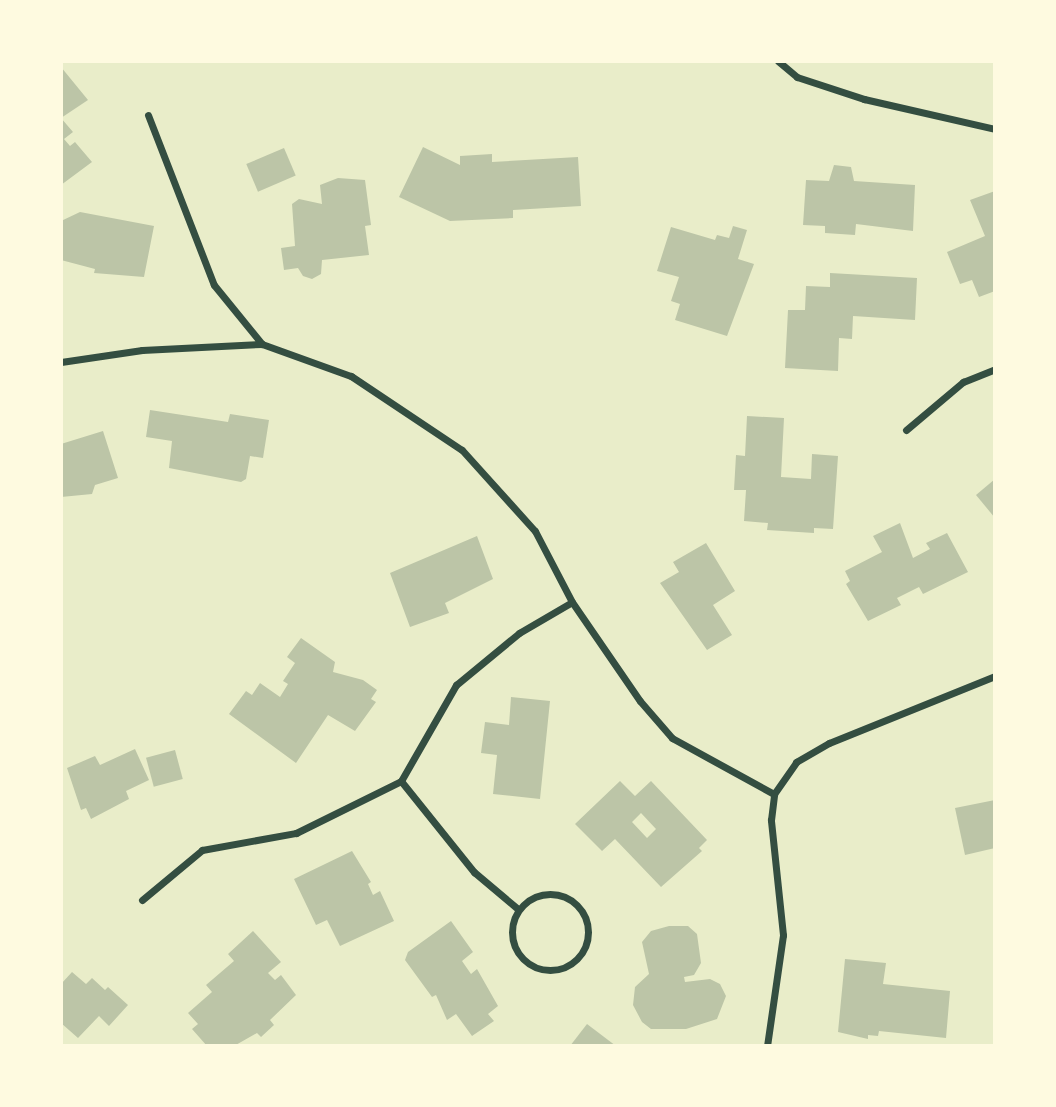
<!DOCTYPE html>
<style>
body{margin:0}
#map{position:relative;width:1056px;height:1107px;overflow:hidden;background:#e9edc9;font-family:Quicksand,sans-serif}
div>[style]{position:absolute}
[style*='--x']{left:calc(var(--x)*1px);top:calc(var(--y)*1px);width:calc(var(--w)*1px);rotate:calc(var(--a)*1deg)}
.building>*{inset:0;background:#bcc5a7;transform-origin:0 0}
.minor>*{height:7px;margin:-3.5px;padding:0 3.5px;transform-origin:3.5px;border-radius:3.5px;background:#344e41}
.minor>.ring{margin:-3.5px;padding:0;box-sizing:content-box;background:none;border:7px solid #344e41;border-radius:50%}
span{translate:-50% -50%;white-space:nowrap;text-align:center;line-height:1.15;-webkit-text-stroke:7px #fefae0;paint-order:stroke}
.frame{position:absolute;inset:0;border:63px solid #fefae0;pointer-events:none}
</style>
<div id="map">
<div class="building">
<i style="clip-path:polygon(61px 67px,88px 100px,61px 118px,73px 132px,64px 139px,70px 146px,75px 142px,92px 162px,61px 185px)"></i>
<i style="clip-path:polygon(423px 147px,460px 165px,460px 156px,492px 154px,492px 162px,578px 157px,581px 206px,513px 210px,513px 218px,450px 221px,399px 197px)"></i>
<i style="left:284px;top:148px;width:30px;height:41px;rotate:67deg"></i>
<i style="clip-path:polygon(834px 165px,851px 167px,854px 181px,915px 185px,913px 231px,856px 224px,855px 235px,825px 233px,825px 226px,803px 225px,806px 180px,829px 181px)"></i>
<i style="clip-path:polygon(338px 178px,365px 180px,371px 225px,365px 226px,369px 255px,322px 260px,321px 274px,312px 279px,303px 276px,298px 268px,284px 270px,281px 248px,295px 246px,292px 204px,299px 199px,322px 204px,320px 185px)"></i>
<i style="clip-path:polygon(995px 191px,995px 291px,979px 297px,972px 280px,960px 284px,947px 252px,985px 236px,970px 200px)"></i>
<i style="clip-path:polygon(80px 212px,154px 226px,144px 277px,94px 273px,95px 269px,61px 260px,61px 221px)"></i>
<i style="clip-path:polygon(733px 226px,747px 230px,738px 259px,754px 264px,727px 336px,675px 320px,680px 304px,671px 301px,679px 277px,657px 271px,671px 227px,715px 240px,717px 235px,729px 238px)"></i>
<i style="clip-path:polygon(830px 273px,917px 278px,915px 320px,853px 316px,852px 339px,839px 338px,838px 371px,785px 368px,788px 310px,805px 310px,806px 286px,830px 287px)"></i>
<i style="clip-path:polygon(150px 410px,228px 422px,230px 414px,269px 420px,263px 458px,250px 456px,246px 479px,241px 482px,169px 468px,172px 441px,146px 437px)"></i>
<i style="clip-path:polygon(747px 416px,784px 418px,781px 477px,811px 479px,812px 454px,838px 456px,833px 529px,814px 528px,814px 533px,767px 530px,768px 523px,744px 521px,746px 490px,734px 490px,736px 455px,745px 456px)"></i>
<i style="clip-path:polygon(103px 431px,118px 478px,95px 485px,92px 494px,61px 497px,61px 444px)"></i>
<i style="clip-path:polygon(995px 479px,995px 518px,976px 495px)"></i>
<i style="clip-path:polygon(900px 523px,913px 558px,930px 549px,926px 543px,947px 533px,968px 572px,923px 594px,919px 587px,897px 598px,901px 605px,868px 621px,846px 584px,850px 581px,845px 571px,882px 552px,873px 536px)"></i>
<i style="clip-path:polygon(477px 536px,493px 579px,445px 603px,449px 613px,410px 627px,390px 573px)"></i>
<i style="clip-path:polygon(706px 543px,735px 591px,713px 605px,732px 635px,707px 650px,660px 583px,679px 572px,673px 562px)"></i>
<i style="clip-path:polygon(301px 638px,335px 662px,333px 672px,363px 680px,377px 690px,371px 699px,376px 702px,355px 731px,328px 715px,296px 763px,229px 714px,246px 691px,252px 695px,260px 683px,280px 697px,288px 684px,283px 681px,295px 663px,287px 657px)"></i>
<i style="clip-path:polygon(511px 697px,550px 701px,540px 799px,493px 794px,497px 755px,481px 753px,485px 722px,509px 725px)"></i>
<i style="clip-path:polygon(135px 749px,149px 780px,126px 791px,129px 799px,91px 819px,86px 808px,81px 810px,67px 768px,95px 756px,100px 765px)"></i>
<i style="left:175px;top:750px;width:30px;height:30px;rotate:75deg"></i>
<i style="clip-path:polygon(evenodd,620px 781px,635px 796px,651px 781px,707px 840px,699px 848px,702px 851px,661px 887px,615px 839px,602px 851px,575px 824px,620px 781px,641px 813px,656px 829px,647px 838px,632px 822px,641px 813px)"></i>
<i style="clip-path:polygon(995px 800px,995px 848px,965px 855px,955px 808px)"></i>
<i style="clip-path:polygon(352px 851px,371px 882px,368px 884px,373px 895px,380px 891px,394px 921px,340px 946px,327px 920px,316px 925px,294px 879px)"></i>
<i style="clip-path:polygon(451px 921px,473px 952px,462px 961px,471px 974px,477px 969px,498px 1006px,488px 1014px,494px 1021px,472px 1036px,456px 1014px,447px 1020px,436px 995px,432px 997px,405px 960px,408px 952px)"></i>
<i style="clip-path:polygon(669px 926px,688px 926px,697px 934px,701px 963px,694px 975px,684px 977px,685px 982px,710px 979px,720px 984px,726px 996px,717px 1019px,686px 1029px,651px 1029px,642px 1022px,633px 1005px,635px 987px,649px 974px,642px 942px,651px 931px)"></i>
<i style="clip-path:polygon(253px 931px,281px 962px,268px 973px,275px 980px,281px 975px,296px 995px,270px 1020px,274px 1025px,261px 1037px,257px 1033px,234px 1046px,207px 1046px,192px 1029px,198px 1024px,188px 1013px,212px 992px,206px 985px,234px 961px,228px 954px)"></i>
<i style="clip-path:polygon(845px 959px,886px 963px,883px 984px,950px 991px,946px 1038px,879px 1031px,878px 1036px,868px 1035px,868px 1039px,838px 1032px)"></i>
<i style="clip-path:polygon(72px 972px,86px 984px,92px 978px,105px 990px,108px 987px,128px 1005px,109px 1026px,99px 1016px,78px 1038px,61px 1023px,61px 984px)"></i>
<i style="clip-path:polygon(587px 1024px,616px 1046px,570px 1046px)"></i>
</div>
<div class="minor">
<i style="--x:778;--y:61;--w:25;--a:40"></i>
<i style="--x:797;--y:77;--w:71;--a:18.2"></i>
<i style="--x:864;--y:99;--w:134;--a:12.9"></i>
<i style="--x:148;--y:115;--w:182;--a:68.8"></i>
<i style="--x:214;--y:285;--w:76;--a:50.9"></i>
<i style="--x:262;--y:344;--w:95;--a:19.8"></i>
<i style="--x:351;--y:376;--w:133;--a:33.7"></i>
<i style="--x:462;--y:450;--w:109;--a:48"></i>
<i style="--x:535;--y:531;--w:80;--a:62.5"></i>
<i style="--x:572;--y:602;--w:120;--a:55.5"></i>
<i style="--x:640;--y:701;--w:49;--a:49.1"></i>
<i style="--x:672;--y:738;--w:116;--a:28.8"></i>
<i style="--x:61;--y:362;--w:82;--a:-8.4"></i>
<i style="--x:142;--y:350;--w:120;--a:-2.9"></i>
<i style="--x:906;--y:430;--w:75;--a:-40.1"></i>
<i style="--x:963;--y:382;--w:35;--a:-22"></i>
<i style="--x:401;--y:781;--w:117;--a:51.3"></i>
<i style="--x:474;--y:872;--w:57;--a:40.1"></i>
<i class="ring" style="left:512px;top:894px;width:69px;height:69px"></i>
<i style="--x:142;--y:900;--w:78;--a:-39.8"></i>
<i style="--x:202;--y:850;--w:96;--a:-10.3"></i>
<i style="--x:296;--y:833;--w:117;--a:-26.3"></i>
<i style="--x:401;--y:781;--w:111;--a:-60.2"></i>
<i style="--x:456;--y:685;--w:82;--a:-39.5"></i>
<i style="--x:519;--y:633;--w:61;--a:-30.3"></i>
<i style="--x:767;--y:1046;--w:112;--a:-81.8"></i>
<i style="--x:783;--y:935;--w:116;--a:-96"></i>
<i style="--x:771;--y:820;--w:26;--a:-83"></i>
<i style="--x:774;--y:794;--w:39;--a:-55"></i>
<i style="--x:796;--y:762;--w:38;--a:-30"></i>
<i style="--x:829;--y:743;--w:179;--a:-22"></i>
</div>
<div class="frame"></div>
</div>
